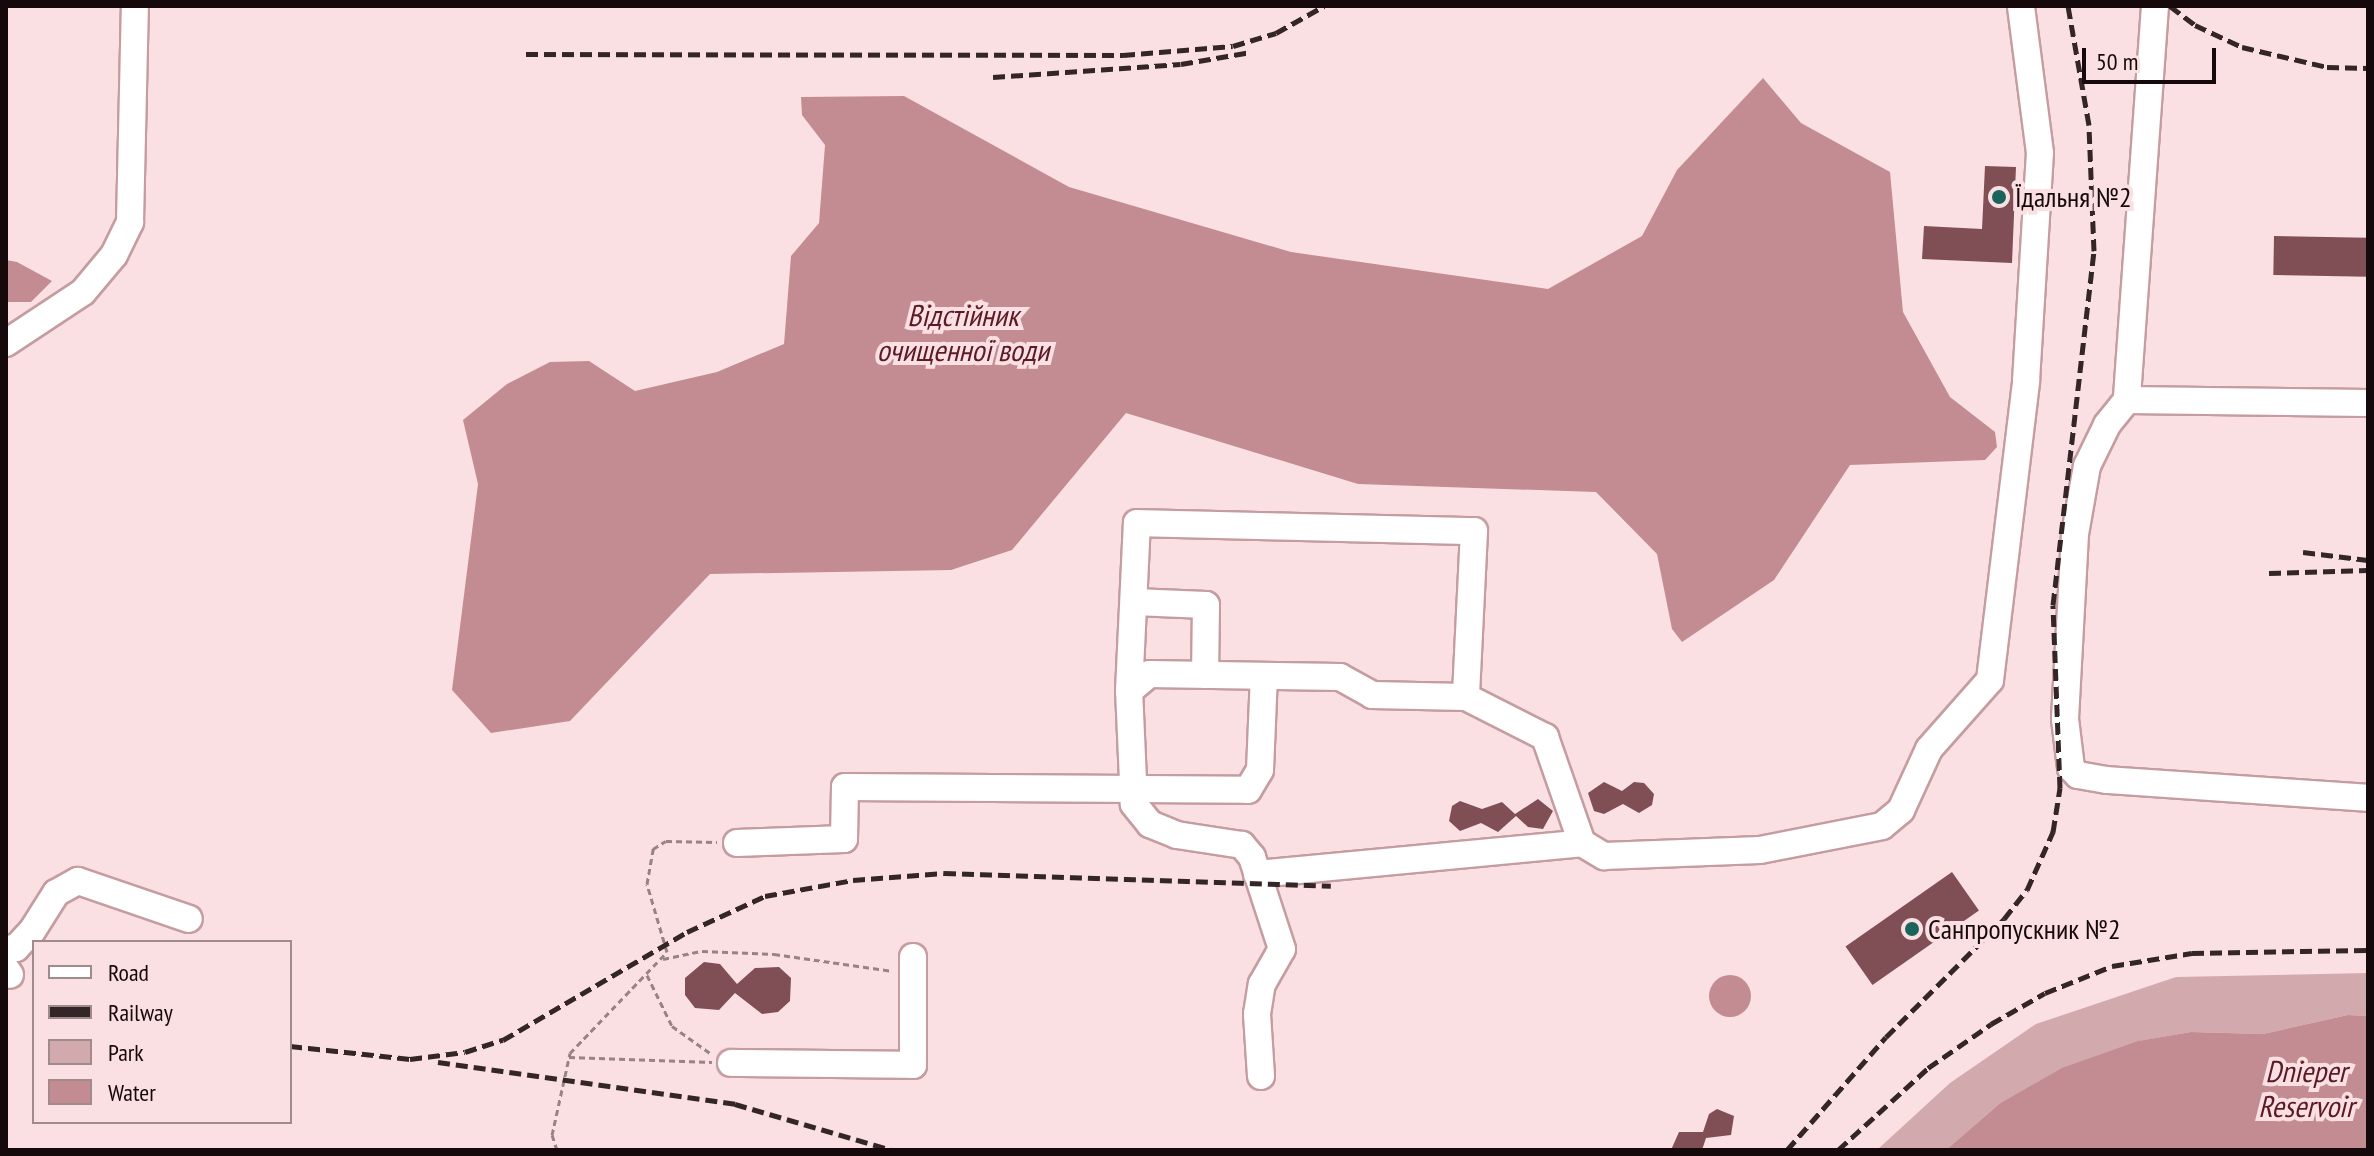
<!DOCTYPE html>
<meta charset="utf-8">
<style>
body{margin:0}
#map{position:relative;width:2374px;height:1156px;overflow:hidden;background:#fae0e2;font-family:"PT Sans Narrow",sans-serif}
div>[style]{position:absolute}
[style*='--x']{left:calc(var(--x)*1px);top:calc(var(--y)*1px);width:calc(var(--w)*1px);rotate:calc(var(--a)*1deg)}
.green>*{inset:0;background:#d2aaae}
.water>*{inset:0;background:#c38c92}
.round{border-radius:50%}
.building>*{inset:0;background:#804f55;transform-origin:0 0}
.path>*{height:3px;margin-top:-1.5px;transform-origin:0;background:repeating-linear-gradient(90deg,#978385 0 6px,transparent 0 10px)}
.roads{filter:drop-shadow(2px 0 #c59da1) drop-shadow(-2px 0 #c59da1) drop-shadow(0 2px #c59da1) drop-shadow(0 -2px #c59da1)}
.minor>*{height:26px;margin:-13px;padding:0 13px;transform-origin:13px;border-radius:13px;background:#fff}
.rail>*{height:5px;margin-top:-2.5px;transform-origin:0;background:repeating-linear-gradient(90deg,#342527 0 12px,transparent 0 18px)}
.dots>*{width:22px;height:22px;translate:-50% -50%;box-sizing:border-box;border:4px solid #fae0e2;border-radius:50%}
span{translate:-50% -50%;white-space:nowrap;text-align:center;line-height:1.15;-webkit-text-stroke:8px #fae0e2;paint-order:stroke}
.poi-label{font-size:28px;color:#16090b}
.left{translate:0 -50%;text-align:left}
.water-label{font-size:30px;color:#5c1927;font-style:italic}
.frame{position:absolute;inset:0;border:8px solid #16090b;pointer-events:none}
.legend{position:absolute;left:32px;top:940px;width:260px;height:184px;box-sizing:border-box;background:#fae0e2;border:2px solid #9f8a8c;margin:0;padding:10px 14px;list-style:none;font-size:24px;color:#16090b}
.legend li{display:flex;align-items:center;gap:16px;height:40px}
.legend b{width:40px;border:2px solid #9f8a8c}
.scale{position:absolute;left:2082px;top:48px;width:134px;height:36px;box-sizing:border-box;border:4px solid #16090b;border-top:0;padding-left:10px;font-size:24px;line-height:28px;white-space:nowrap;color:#16090b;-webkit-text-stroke:6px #fae0e2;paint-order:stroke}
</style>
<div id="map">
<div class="green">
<i style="clip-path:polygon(2368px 973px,2368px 1016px,2348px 1015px,2263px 1034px,2191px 1032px,2139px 1041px,1999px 1104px,1946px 1150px,1877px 1150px,1950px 1083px,2036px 1024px,2176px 977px)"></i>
</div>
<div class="water">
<i style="clip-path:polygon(1763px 78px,1801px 123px,1890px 172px,1903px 312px,1950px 397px,1995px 432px,1997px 447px,1985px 460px,1850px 465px,1774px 580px,1682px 642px,1672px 629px,1657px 554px,1596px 492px,1358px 484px,1126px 413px,1012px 550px,951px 570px,710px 574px,570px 721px,491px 733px,452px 690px,478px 484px,463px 420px,507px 384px,550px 362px,589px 361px,635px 391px,717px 372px,784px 344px,791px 256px,819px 223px,825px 145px,802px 115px,801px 97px,904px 96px,1069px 187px,1291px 252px,1548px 289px,1642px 236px,1677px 170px)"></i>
<i style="clip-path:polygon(6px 260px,17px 262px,52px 281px,31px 302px,6px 302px)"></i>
<i class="round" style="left:1709px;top:975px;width:42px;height:42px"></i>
<i style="clip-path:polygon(2348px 1015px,2368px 1016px,2368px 1150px,1946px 1150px,1999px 1104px,2062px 1068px,2138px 1041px,2191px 1032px,2263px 1034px)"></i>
</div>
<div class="building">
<i style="clip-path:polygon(1985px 166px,2016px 167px,2012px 263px,1922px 259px,1924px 226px,1982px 229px)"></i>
<i style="left:2274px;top:236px;width:94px;height:39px;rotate:1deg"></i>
<i style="clip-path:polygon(1604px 782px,1622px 791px,1634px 782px,1644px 783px,1654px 794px,1652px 805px,1639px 813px,1623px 804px,1604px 814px,1594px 811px,1588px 793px)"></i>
<i style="clip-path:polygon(1538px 799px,1553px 811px,1543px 829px,1528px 827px,1516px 816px,1498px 832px,1481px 823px,1460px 831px,1449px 821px,1452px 806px,1460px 801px,1482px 809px,1502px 802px,1515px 814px)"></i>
<i style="left:1952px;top:872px;width:47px;height:130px;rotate:55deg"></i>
<i style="clip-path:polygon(704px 962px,720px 964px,737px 984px,755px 968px,779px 967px,791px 978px,790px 1001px,778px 1012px,762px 1014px,735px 993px,719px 1010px,695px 1008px,685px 995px,685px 978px)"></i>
<i style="clip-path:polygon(1717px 1109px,1734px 1116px,1731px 1135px,1706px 1138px,1702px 1150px,1671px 1150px,1679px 1132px,1703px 1132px,1709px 1114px)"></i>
</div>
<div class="path">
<i style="--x:663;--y:959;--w:40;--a:-12"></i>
<i style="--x:702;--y:951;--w:72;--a:2.4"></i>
<i style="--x:774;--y:954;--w:120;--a:8.1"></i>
<i style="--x:647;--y:975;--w:57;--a:63.9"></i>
<i style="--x:672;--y:1026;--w:47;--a:35.4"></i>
<i style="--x:569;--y:1057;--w:143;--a:2"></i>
<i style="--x:557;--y:1150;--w:16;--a:-108"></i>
<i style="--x:552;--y:1135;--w:84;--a:-77.6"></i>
<i style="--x:570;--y:1053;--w:140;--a:-46.2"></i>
<i style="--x:667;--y:952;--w:71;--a:-106.4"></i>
<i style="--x:647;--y:884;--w:36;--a:-80"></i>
<i style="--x:653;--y:849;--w:15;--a:-32"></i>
<i style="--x:666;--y:841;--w:51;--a:1.1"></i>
</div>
<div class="roads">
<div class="minor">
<i style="--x:2155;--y:6;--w:395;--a:94.1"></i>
<i style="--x:2127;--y:400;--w:241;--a:0.7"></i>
<i style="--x:6;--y:343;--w:92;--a:-33.5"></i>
<i style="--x:83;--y:292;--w:48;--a:-50"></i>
<i style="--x:114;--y:255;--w:37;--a:-64"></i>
<i style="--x:130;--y:222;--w:216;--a:-88.7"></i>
<i style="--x:2127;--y:400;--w:32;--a:129"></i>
<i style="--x:2107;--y:425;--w:46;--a:116"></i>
<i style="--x:2087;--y:466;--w:69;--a:100"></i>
<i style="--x:2075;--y:534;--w:185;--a:93.1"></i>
<i style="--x:2065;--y:719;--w:49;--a:83"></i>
<i style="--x:2071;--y:768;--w:10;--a:45"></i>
<i style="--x:2078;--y:775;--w:29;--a:10"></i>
<i style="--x:2107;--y:780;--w:262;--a:3.9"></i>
<i style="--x:1134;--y:602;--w:72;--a:2.4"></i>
<i style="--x:1206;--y:605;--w:70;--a:90.8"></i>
<i style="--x:1129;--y:691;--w:168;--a:-87.3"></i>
<i style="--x:1137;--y:523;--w:337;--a:1.4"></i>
<i style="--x:1474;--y:531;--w:166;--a:92.8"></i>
<i style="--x:737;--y:843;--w:107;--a:-2.1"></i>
<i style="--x:844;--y:839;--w:52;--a:-88.9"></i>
<i style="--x:845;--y:787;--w:403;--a:0.4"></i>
<i style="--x:1248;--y:790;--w:23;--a:-59"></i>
<i style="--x:1260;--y:770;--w:94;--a:-87.6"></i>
<i style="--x:1257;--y:874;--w:326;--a:-5.4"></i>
<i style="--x:6;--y:949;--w:10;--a:-6"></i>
<i style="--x:16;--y:948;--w:23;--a:-47"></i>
<i style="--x:32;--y:931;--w:45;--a:-57.7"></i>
<i style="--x:56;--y:893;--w:25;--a:-29"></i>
<i style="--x:78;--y:881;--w:117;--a:18.9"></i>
<i style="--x:6;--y:969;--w:7;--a:56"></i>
<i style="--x:731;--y:1063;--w:182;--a:0.6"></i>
<i style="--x:913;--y:1065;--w:108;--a:-90"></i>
<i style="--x:1261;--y:1076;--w:62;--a:-93.7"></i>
<i style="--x:1257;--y:1014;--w:30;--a:-81"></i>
<i style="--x:1262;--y:984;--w:40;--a:-60.3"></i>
<i style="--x:1282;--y:949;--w:97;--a:-108.1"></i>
<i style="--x:1252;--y:857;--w:16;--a:-130"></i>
<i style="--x:1242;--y:845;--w:66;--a:-171.3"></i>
<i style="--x:1177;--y:835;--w:29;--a:-158"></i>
<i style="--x:1150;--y:824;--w:26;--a:-129"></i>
<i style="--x:1134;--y:804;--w:113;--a:-92.5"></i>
<i style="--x:1129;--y:691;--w:26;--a:-40"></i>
<i style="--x:1149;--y:674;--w:191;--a:0.9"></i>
<i style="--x:1340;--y:677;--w:37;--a:29"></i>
<i style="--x:1372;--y:695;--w:94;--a:1.2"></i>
<i style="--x:1466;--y:697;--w:89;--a:26.9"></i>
<i style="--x:1545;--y:737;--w:112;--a:70.8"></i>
<i style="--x:1582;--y:843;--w:26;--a:31"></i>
<i style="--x:1604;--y:856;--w:156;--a:-2.2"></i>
<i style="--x:1760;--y:850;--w:124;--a:-11.1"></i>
<i style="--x:1882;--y:826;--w:25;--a:-40"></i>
<i style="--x:1901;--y:810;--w:67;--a:-65.3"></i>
<i style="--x:1929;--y:749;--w:92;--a:-48.5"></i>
<i style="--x:1990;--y:680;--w:301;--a:-83.1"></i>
<i style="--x:2026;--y:381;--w:228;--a:-86.5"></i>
<i style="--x:2040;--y:153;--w:148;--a:-97.4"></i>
</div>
</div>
<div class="rail">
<i style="--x:2170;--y:6;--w:31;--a:37"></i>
<i style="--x:2195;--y:25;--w:52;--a:25.1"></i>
<i style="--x:2242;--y:47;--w:87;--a:13.2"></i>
<i style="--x:2327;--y:67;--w:41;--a:1.4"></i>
<i style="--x:526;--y:54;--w:597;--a:0.1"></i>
<i style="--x:1123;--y:55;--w:110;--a:-4.7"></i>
<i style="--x:1233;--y:46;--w:45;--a:-16.8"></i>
<i style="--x:1276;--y:33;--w:55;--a:-29.4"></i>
<i style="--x:993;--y:77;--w:188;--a:-4"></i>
<i style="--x:1181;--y:64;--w:71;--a:-9.7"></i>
<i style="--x:2303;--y:552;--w:65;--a:7"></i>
<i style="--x:2269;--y:573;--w:99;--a:-1.7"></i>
<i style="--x:290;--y:1046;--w:121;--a:6.2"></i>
<i style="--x:410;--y:1059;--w:55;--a:-7.3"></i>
<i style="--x:465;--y:1052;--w:40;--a:-18"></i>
<i style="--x:503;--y:1040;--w:213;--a:-30.4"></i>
<i style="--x:687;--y:932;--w:86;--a:-24.8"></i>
<i style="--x:765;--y:896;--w:89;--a:-10.3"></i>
<i style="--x:853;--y:880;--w:91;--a:-4.4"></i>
<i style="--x:944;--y:873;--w:387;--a:1.9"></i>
<i style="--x:438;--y:1062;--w:300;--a:8"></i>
<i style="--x:735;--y:1104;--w:164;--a:16.3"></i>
<i style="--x:1787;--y:1150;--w:150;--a:-48.8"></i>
<i style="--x:1886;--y:1037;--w:167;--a:-45"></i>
<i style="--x:2004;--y:919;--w:37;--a:-52"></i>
<i style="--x:2027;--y:890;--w:64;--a:-65.9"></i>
<i style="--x:2053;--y:832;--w:45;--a:-81"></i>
<i style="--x:2060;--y:788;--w:183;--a:-92.2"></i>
<i style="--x:2053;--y:605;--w:356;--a:-83.4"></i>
<i style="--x:2094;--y:251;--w:126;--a:-92.3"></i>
<i style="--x:2089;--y:125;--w:121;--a:-100"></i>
<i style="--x:1838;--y:1150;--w:122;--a:-42.3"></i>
<i style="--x:1928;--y:1068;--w:77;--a:-34.9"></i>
<i style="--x:1991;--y:1024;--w:62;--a:-29.9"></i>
<i style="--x:2045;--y:993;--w:72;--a:-21.9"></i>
<i style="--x:2112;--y:966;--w:81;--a:-9.2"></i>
<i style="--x:2192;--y:953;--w:176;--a:-1"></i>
</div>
<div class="dots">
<i style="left:1999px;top:197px;background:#1a645b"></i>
<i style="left:1912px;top:929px;background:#1a645b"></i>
</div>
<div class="poi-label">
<span class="left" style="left:2015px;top:197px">Їдальня №2</span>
<span class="left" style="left:1928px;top:929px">Санпропускник №2</span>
</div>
<div class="water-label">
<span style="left:963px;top:332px">Відстійник<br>очищенної води</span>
<span style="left:2306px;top:1088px">Dnieper<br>Reservoir</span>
</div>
<div class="frame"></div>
<ul class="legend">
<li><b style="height:10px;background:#fff"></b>Road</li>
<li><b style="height:10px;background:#342527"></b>Railway</li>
<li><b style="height:22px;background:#d2aaae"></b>Park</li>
<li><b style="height:22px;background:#c38c92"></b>Water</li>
</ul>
<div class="scale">50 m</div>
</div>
